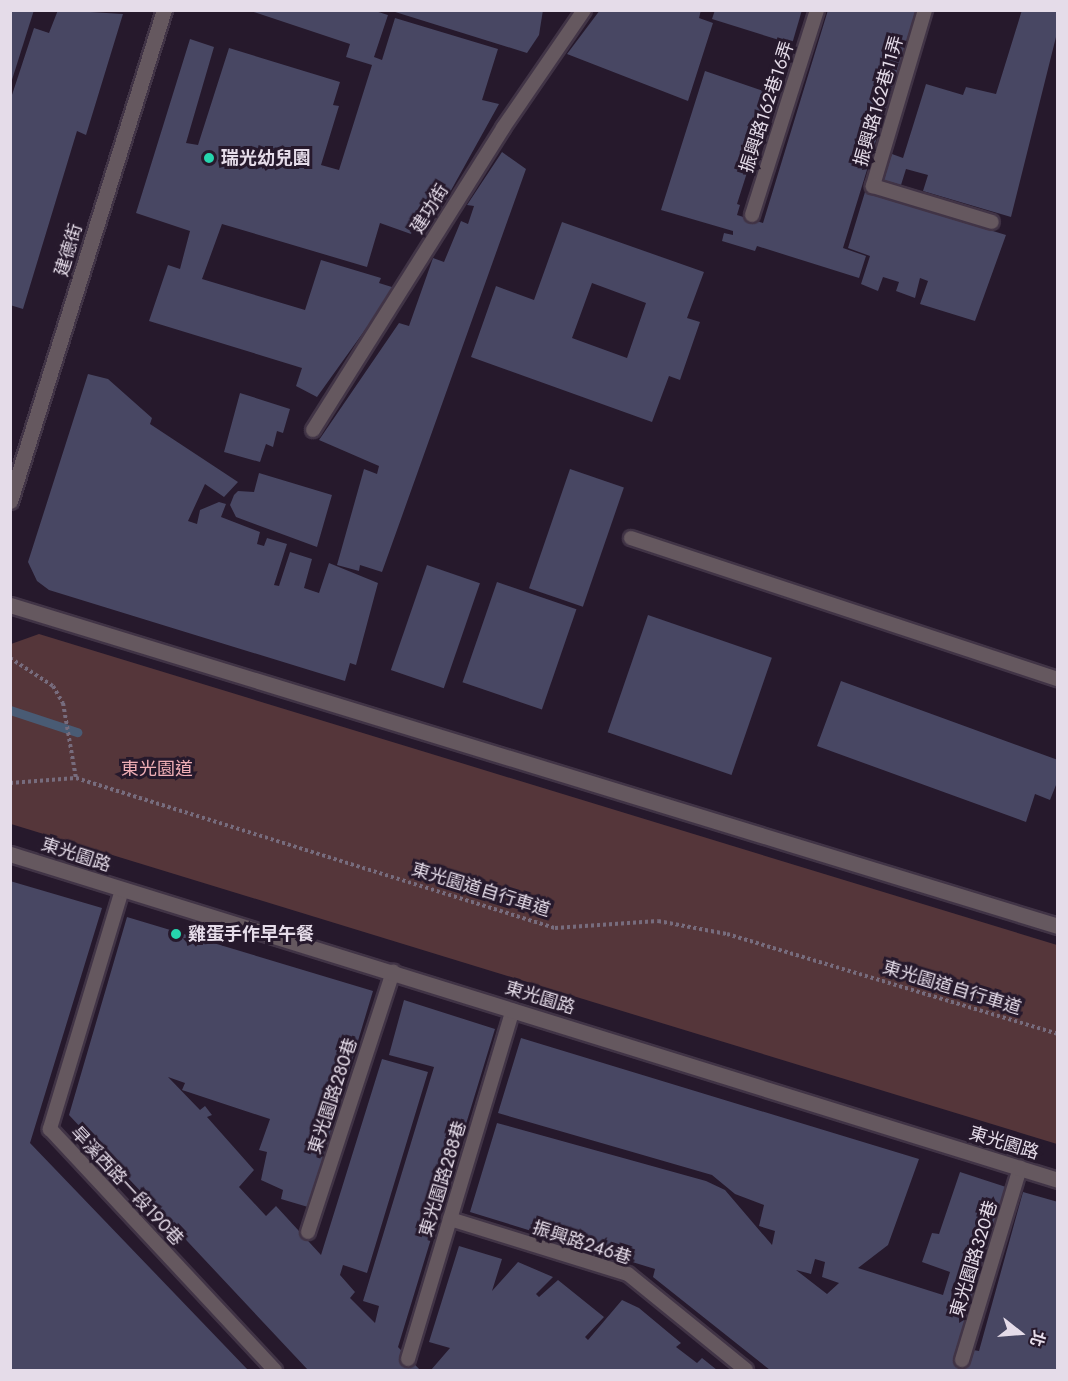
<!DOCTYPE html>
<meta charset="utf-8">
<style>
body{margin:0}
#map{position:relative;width:1068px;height:1381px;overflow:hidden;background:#26192c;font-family:Jost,"Noto Sans TC",sans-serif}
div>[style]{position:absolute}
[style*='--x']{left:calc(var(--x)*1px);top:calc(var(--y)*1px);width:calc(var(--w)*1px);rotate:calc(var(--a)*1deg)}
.green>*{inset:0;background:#55363a}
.stream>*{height:9px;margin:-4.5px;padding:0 4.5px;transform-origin:4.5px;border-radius:4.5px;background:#495b74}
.building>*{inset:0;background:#484763;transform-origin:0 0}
.path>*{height:4px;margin-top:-2px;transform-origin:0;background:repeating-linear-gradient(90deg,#776c7d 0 3px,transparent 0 6px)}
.roads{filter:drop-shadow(2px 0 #413446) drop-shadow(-2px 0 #413446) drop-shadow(0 2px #413446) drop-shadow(0 -2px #413446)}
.lane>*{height:14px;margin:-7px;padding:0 7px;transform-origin:7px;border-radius:7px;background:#65585f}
.street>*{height:15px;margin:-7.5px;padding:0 7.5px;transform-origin:7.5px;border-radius:7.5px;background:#65585f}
.dots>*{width:16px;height:16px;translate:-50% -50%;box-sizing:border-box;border:3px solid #26192c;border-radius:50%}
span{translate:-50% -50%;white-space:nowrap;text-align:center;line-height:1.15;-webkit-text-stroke:6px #26192c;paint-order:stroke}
.street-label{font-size:18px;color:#e5dce9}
.poi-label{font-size:18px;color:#e5dce9;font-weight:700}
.left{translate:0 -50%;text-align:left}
.park-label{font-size:18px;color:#f0afb6}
.frame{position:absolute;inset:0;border:12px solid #e5dce9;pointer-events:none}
.north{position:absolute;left:990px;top:1303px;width:60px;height:60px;-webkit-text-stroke:4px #26192c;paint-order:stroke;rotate:107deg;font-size:16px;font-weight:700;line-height:24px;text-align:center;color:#e5dce9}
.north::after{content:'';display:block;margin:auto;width:21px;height:27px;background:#e5dce9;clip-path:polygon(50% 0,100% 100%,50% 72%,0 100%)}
</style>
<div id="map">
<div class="green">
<i style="clip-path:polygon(39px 634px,1057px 945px,1057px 1144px,11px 824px,11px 644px)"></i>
</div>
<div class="stream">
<i style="--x:10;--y:710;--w:71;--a:18.2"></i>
</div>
<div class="building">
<i style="clip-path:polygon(10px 10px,34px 10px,11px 83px,10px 83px)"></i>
<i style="clip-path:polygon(58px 10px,123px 14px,86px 135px,77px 131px,23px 309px,10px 305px,10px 101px,34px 28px,49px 33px)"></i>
<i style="clip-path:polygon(248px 10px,372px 10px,388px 15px,374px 57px,382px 60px,395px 18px,498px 49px,482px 100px,499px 104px,439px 212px,434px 212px,428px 223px,416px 219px,411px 234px,380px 223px,367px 267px,222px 224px,202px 279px,305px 310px,321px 260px,381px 278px,379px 283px,395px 288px,317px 397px,296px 386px,302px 368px,149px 321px,168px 265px,180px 269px,190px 231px,136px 213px,190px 39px,214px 47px,186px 143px,198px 145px,229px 48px,340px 82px,333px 105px,339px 106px,321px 165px,339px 170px,372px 65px,346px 57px,350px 44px)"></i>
<i style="clip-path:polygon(543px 10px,539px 35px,527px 53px,392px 11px)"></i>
<i style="clip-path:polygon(600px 10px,701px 10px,699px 18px,713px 23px,688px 101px,567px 54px)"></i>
<i style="clip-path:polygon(715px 10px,802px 10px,792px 44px,712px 19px)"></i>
<i style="clip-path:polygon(828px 10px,916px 10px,843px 248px,866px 256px,859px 278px,757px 246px,755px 251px,722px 241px,724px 233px,733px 235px,733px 231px,661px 210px,705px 71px,772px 94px,737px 204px,740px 205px,737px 215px,763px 223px)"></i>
<i style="clip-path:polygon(1022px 10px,1058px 10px,1058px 29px,1011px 217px,923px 191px,928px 175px,906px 169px,901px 185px,883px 180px,892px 154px,903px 158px,926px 84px,963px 95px,966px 87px,996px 94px)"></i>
<i style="clip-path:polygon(502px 152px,526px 169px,382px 572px,360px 565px,359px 571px,337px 565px,364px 469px,377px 474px,379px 466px,319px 440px,399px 323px,409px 326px,433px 258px,444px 262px,461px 221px,468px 224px,474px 206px,467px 205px)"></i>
<i style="clip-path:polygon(865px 192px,1006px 235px,975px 321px,920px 304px,928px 281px,920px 278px,915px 298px,896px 291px,899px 282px,883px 277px,878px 291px,861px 284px,870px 256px,848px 248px)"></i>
<i style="clip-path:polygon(evenodd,562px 222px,704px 272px,687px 318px,700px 322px,680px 380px,669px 376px,652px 422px,471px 357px,496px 286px,534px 300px,562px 222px,592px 283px,646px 303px,627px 358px,572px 338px,592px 283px)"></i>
<i style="clip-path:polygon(88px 374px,108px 379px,152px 418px,150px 424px,238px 482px,224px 497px,205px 484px,188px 521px,197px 524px,200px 510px,219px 502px,226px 504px,221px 517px,260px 532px,257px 544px,264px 546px,267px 538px,287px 544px,274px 585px,279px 586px,290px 552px,312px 559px,304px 588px,319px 593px,329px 563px,378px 583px,356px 665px,350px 663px,345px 681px,49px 590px,37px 581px,28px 562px)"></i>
<i style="clip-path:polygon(240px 393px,290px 409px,283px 433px,277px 431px,273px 447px,266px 444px,260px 462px,224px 452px)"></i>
<i style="left:570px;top:469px;width:57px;height:126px;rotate:19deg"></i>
<i style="clip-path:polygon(259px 473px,332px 495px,317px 547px,236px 517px,230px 505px,234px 495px,238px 491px,254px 492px)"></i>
<i style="left:427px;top:565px;width:56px;height:111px;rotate:19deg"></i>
<i style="left:497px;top:582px;width:84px;height:106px;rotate:19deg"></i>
<i style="left:648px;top:615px;width:131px;height:124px;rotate:19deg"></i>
<i style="clip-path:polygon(841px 681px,1058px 760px,1058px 780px,1050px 800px,1035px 794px,1026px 822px,817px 746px)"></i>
<i style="clip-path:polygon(10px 881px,102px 908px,30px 1143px,248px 1370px,10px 1370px)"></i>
<i style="clip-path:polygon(127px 917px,373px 991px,308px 1207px,281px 1199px,283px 1190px,261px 1180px,267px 1152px,259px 1150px,270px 1119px,182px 1090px,185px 1083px,168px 1077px,200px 1110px,205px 1106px,212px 1115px,207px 1117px,254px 1170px,239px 1187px,266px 1216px,276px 1206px,321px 1255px,382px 1059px,428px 1072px,367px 1273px,343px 1265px,340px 1275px,355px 1292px,350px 1298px,375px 1323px,379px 1306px,363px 1301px,434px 1067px,389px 1055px,404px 1000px,495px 1029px,398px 1347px,420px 1370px,308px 1370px,69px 1115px)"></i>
<i style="clip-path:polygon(evenodd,521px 1038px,919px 1159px,888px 1245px,858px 1268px,943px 1295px,950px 1272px,922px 1262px,932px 1233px,939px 1234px,960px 1172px,1006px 1187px,962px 1348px,979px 1351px,1023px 1192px,1058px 1202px,1058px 1370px,770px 1370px,653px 1277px,655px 1269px,470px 1212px,497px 1123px,706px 1181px,725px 1190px,772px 1245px,775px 1231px,759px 1226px,764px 1205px,735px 1194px,712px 1175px,498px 1113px,521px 1038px,815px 1259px,825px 1262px,822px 1277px,839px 1283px,827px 1294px,796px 1270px,811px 1274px,815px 1259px)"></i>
<i style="clip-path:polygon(459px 1246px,502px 1259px,492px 1291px,518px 1262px,553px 1277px,536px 1294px,539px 1297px,558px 1280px,604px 1317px,585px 1337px,588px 1340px,622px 1300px,639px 1308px,681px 1343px,676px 1347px,697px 1363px,702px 1358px,717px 1370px,431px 1370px,450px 1348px,429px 1342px)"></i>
</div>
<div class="path">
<i style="--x:10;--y:658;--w:51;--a:33.1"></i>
<i style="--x:53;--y:686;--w:20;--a:60"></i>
<i style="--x:63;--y:703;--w:76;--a:80.2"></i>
<i style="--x:10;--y:783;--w:66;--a:-4.3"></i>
<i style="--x:76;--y:778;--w:502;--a:17.39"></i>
<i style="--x:555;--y:928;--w:103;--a:-3.9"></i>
<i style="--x:658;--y:921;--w:70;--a:10.7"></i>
<i style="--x:727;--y:934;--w:346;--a:16.8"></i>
</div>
<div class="roads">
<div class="lane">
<i style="--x:925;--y:10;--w:184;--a:106.5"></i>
<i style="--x:873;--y:186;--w:124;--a:16.8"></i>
<i style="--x:752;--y:215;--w:215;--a:-72.4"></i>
<i style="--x:313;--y:430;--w:357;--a:-57.8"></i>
<i style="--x:503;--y:128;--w:143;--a:-55.5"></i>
<i style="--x:631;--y:538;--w:450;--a:18.3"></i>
<i style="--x:122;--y:890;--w:250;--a:106.8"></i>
<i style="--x:50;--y:1129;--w:330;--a:47"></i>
<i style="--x:450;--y:1219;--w:186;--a:17.2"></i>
<i style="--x:628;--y:1274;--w:152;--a:39.1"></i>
<i style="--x:308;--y:1232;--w:274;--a:-71.9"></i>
<i style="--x:408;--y:1359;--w:364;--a:-73.3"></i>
<i style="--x:962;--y:1360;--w:201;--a:-73.2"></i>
</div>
<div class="street">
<i style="--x:10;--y:501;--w:515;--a:-72.59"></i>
<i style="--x:10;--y:605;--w:1096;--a:17.03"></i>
<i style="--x:10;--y:854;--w:1098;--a:17.28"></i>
</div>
</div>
<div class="dots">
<i style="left:209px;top:158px;background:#26d5ae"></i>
<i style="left:176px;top:934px;background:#26d5ae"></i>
</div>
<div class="street-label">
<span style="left:879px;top:101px;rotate:-74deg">振興路162巷11弄</span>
<span style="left:767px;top:107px;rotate:-72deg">振興路162巷16弄</span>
<span style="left:430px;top:209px;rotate:-58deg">建功街</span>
<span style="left:69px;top:250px;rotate:-73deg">建德街</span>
<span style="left:76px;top:855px;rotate:18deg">東光園路</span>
<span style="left:481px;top:890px;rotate:17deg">東光園道自行車道</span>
<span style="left:952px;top:988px;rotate:17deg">東光園道自行車道</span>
<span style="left:540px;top:998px;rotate:17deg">東光園路</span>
<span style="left:333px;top:1096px;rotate:-72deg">東光園路280巷</span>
<span style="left:1004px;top:1143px;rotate:17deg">東光園路</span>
<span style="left:443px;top:1179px;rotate:-73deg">東光園路288巷</span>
<span style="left:127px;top:1186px;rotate:47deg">旱溪西路一段190巷</span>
<span style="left:582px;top:1243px;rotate:18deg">振興路246巷</span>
<span style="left:974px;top:1259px;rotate:-73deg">東光園路320巷</span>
</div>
<div class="poi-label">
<span class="left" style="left:221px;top:158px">瑞光幼兒園</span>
<span class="left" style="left:188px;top:934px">雞蛋手作早午餐</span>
</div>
<div class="park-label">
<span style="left:157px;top:769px">東光園道</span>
</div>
<div class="frame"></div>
<div class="north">北</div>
</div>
